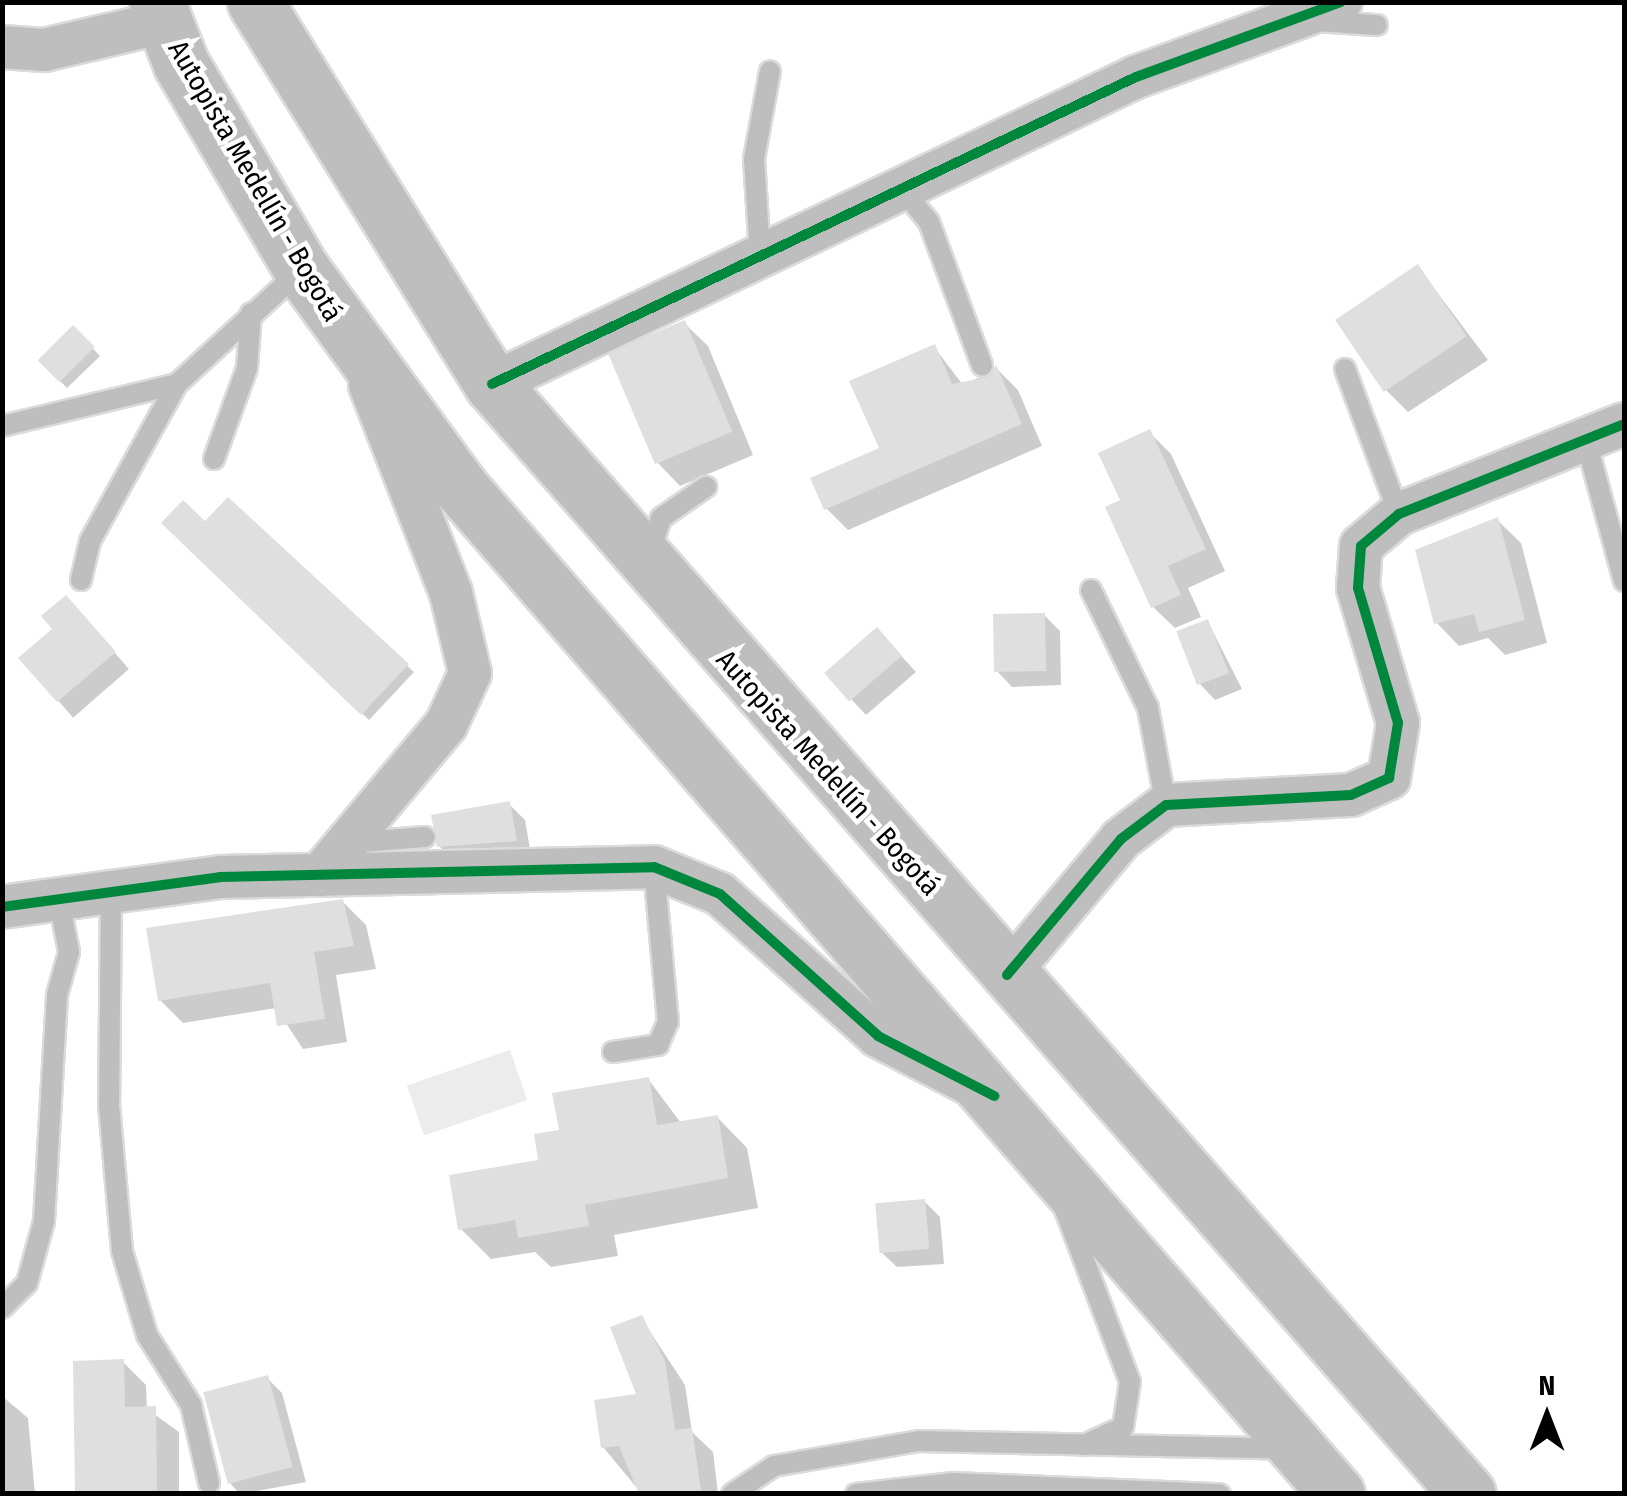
<!DOCTYPE html>
<meta charset="utf-8">
<style>
body{margin:0}
#map{position:relative;width:1627px;height:1496px;overflow:hidden;background:#fff;font-family:"Fira Sans Condensed",sans-serif}
div>[style]{position:absolute}
[style*='--x']{left:calc(var(--x)*1px);top:calc(var(--y)*1px);width:calc(var(--w)*1px);rotate:calc(var(--a)*1deg)}
.green>*{inset:0;background:#ececec;transform-origin:0 0}
.shadow>*{inset:0;background:#0003;transform-origin:0 0}
.building>*{inset:0;background:#dfdfdf;transform-origin:0 0}
.roads{filter:drop-shadow(2px 0 #dbdbdb) drop-shadow(-2px 0 #dbdbdb) drop-shadow(0 2px #dbdbdb) drop-shadow(0 -2px #dbdbdb)}
.service>*{height:20px;margin:-10px;padding:0 10px;transform-origin:10px;border-radius:10px;background:#bebebe}
.minor>*{height:42px;margin:-21px;padding:0 21px;transform-origin:21px;border-radius:21px;background:#bebebe}
.trunk>*{height:55px;margin:-27.5px;padding:0 27.5px;transform-origin:27.5px;border-radius:27.5px;background:#bebebe}
.cycleway>*{height:10px;margin:-5px;padding:0 5px;transform-origin:5px;border-radius:5px;background:#00873e}
span{translate:-50% -50%;white-space:nowrap;text-align:center;line-height:1.15;-webkit-text-stroke:9px #fff;paint-order:stroke}
.street-label{font-size:28px;color:#000}
.frame{position:absolute;inset:0;border:5px solid #000;pointer-events:none}
.north{position:absolute;left:1497px;top:1366px;width:100px;height:100px;-webkit-text-stroke:8px #fff;paint-order:stroke;rotate:0deg;font-size:28px;font-weight:700;line-height:40px;text-align:center;color:#000}
.north::after{content:'';display:block;margin:auto;width:35px;height:45px;background:#000;clip-path:polygon(50% 0,100% 100%,50% 72%,0 100%)}
</style>
<div id="map">
<div class="green">
<i style="left:510px;top:1050px;width:53px;height:109px;rotate:71deg"></i>
</div>
<div class="shadow">
<i style="clip-path:polygon(1418px 267px,1488px 360px,1408px 412px,1385px 389px)"></i>
<i style="clip-path:polygon(684px 323px,708px 346px,753px 455px,680px 486px,657px 462px)"></i>
<i style="left:73px;top:328px;width:39px;height:46px;rotate:46deg"></i>
<i style="clip-path:polygon(934px 347px,963px 385px,997px 369px,1018px 390px,1042px 446px,848px 530px,826px 508px,882px 449px)"></i>
<i style="clip-path:polygon(1149px 432px,1171px 454px,1225px 571px,1188px 588px,1201px 617px,1175px 628px,1153px 607px,1123px 502px)"></i>
<i style="clip-path:polygon(228px 500px,414px 672px,369px 720px,164px 524px,205px 525px)"></i>
<i style="clip-path:polygon(1497px 520px,1521px 543px,1547px 643px,1505px 655px,1488px 638px,1459px 646px,1436px 622px)"></i>
<i style="left:81px;top:614px;width:73px;height:74px;rotate:49deg"></i>
<i style="clip-path:polygon(1044px 615px,1060px 631px,1061px 685px,1012px 687px,997px 671px)"></i>
<i style="clip-path:polygon(1208px 622px,1242px 689px,1215px 700px,1200px 684px)"></i>
<i style="clip-path:polygon(892px 646px,916px 672px,866px 715px,851px 699px)"></i>
<i style="clip-path:polygon(509px 804px,525px 820px,531px 855px,455px 861px,439px 846px)"></i>
<i style="clip-path:polygon(343px 902px,366px 925px,376px 969px,336px 975px,347px 1042px,303px 1049px,276px 1008px,183px 1023px,160px 1000px)"></i>
<i style="clip-path:polygon(648px 1079px,681px 1123px,717px 1117px,747px 1148px,758px 1208px,614px 1235px,618px 1256px,551px 1267px,535px 1252px,491px 1259px,461px 1229px,541px 1162px,562px 1132px)"></i>
<i style="clip-path:polygon(924px 1201px,940px 1217px,944px 1264px,897px 1267px,881px 1252px)"></i>
<i style="clip-path:polygon(641px 1318px,685px 1385px,692px 1432px,713px 1452px,718px 1494px,642px 1494px,603px 1447px,639px 1396px)"></i>
<i style="clip-path:polygon(123px 1362px,146px 1385px,147px 1409px,179px 1432px,179px 1494px,77px 1494px)"></i>
<i style="clip-path:polygon(267px 1378px,282px 1393px,306px 1482px,240px 1494px,229px 1482px)"></i>
<i style="clip-path:polygon(2px 1396px,28px 1418px,35px 1494px,2px 1494px)"></i>
</div>
<div class="building">
<i style="left:1418px;top:264px;width:87px;height:100px;rotate:56deg"></i>
<i style="left:685px;top:320px;width:121px;height:84px;rotate:67deg"></i>
<i style="left:73px;top:325px;width:31px;height:50px;rotate:45deg"></i>
<i style="clip-path:polygon(935px 344px,952px 384px,988px 377px,996px 365px,1022px 424px,824px 510px,810px 478px,879px 448px,849px 381px)"></i>
<i style="clip-path:polygon(1150px 429px,1206px 549px,1168px 566px,1181px 595px,1151px 608px,1105px 507px,1120px 500px,1098px 453px)"></i>
<i style="clip-path:polygon(228px 497px,409px 664px,361px 715px,161px 523px,183px 500px,205px 521px)"></i>
<i style="clip-path:polygon(1498px 517px,1525px 620px,1479px 632px,1474px 614px,1434px 624px,1415px 550px)"></i>
<i style="clip-path:polygon(66px 595px,116px 652px,57px 702px,18px 658px,52px 629px,41px 616px)"></i>
<i style="left:1045px;top:613px;width:58px;height:52px;rotate:89deg"></i>
<i style="left:1208px;top:619px;width:58px;height:34px;rotate:69deg"></i>
<i style="left:877px;top:627px;width:38px;height:70px;rotate:49deg"></i>
<i style="clip-path:polygon(510px 801px,517px 841px,437px 847px,431px 815px)"></i>
<i style="clip-path:polygon(343px 899px,354px 946px,314px 952px,325px 1019px,277px 1026px,270px 983px,158px 1001px,146px 928px)"></i>
<i style="clip-path:polygon(649px 1077px,657px 1125px,718px 1115px,728px 1178px,585px 1205px,589px 1226px,518px 1238px,515px 1220px,458px 1230px,449px 1175px,538px 1160px,534px 1134px,559px 1130px,552px 1093px)"></i>
<i style="left:925px;top:1199px;width:50px;height:50px;rotate:85deg"></i>
<i style="clip-path:polygon(642px 1315px,665px 1361px,675px 1430px,692px 1428px,701px 1491px,639px 1494px,619px 1446px,601px 1448px,594px 1400px,636px 1394px,610px 1327px)"></i>
<i style="clip-path:polygon(124px 1359px,125px 1407px,156px 1406px,157px 1494px,75px 1494px,73px 1361px)"></i>
<i style="left:268px;top:1375px;width:95px;height:67px;rotate:75deg"></i>
</div>
<div class="roads">
<div class="service">
<i style="--x:1315;--y:21;--w:62;--a:3.7"></i>
<i style="--x:901;--y:188;--w:44;--a:50.5"></i>
<i style="--x:929;--y:222;--w:153;--a:69.7"></i>
<i style="--x:760;--y:254;--w:95;--a:-93.6"></i>
<i style="--x:754;--y:159;--w:89;--a:-79.7"></i>
<i style="--x:1345;--y:369;--w:155;--a:69.6"></i>
<i style="--x:2;--y:426;--w:180;--a:-13.5"></i>
<i style="--x:177;--y:384;--w:168;--a:-42.6"></i>
<i style="--x:1586;--y:441;--w:145;--a:74.8"></i>
<i style="--x:214;--y:459;--w:97;--a:-70.1"></i>
<i style="--x:247;--y:368;--w:55;--a:-85.8"></i>
<i style="--x:649;--y:555;--w:39;--a:-72"></i>
<i style="--x:661;--y:518;--w:55;--a:-34.6"></i>
<i style="--x:81;--y:580;--w:40;--a:-77"></i>
<i style="--x:90;--y:541;--w:179;--a:-61"></i>
<i style="--x:1091;--y:590;--w:131;--a:64.2"></i>
<i style="--x:1148;--y:708;--w:99;--a:79.5"></i>
<i style="--x:349;--y:843;--w:76;--a:-4.5"></i>
<i style="--x:111;--y:889;--w:216;--a:90.5"></i>
<i style="--x:109;--y:1105;--w:147;--a:84.9"></i>
<i style="--x:122;--y:1251;--w:88;--a:73.4"></i>
<i style="--x:147;--y:1335;--w:83;--a:57.8"></i>
<i style="--x:191;--y:1405;--w:80;--a:77"></i>
<i style="--x:613;--y:1052;--w:46;--a:-8.8"></i>
<i style="--x:658;--y:1045;--w:25;--a:-67"></i>
<i style="--x:668;--y:1022;--w:156;--a:-95.2"></i>
<i style="--x:1064;--y:1207;--w:187;--a:69.3"></i>
<i style="--x:1130;--y:1382;--w:46;--a:98.8"></i>
<i style="--x:1123;--y:1427;--w:43;--a:155.2"></i>
<i style="--x:2;--y:1308;--w:35;--a:-45"></i>
<i style="--x:27;--y:1283;--w:64;--a:-74.7"></i>
<i style="--x:44;--y:1221;--w:226;--a:-86.7"></i>
<i style="--x:57;--y:995;--w:45;--a:-74.4"></i>
<i style="--x:69;--y:952;--w:57;--a:-101.1"></i>
<i style="--x:732;--y:1494;--w:50;--a:-33.7"></i>
<i style="--x:774;--y:1466;--w:147;--a:-9.8"></i>
<i style="--x:919;--y:1441;--w:371;--a:1.2"></i>
<i style="--x:856;--y:1494;--w:98;--a:-6.5"></i>
<i style="--x:953;--y:1483;--w:267;--a:2.4"></i>
</div>
<div class="minor">
<i style="--x:2;--y:47;--w:42;--a:4.1"></i>
<i style="--x:44;--y:50;--w:123;--a:-13.1"></i>
<i style="--x:492;--y:384;--w:713;--a:-25.49"></i>
<i style="--x:1136;--y:77;--w:218;--a:-20.1"></i>
<i style="--x:320;--y:875;--w:196;--a:-50"></i>
<i style="--x:446;--y:725;--w:57;--a:-65.2"></i>
<i style="--x:470;--y:673;--w:82;--a:-103.4"></i>
<i style="--x:451;--y:593;--w:223;--a:-111.3"></i>
<i style="--x:2;--y:907;--w:220;--a:-7.8"></i>
<i style="--x:220;--y:877;--w:434;--a:-1.3"></i>
<i style="--x:654;--y:867;--w:71;--a:22.2"></i>
<i style="--x:720;--y:894;--w:212;--a:41.9"></i>
<i style="--x:878;--y:1036;--w:106;--a:27.5"></i>
<i style="--x:1007;--y:975;--w:177;--a:-50"></i>
<i style="--x:1121;--y:839;--w:56;--a:-37.1"></i>
<i style="--x:1166;--y:805;--w:185;--a:-3.1"></i>
<i style="--x:1351;--y:795;--w:42;--a:-24.1"></i>
<i style="--x:1389;--y:778;--w:56;--a:-80.7"></i>
<i style="--x:1398;--y:723;--w:141;--a:-106.5"></i>
<i style="--x:1358;--y:588;--w:42;--a:-85.9"></i>
<i style="--x:1361;--y:546;--w:50;--a:-40.1"></i>
<i style="--x:1399;--y:514;--w:242;--a:-21.8"></i>
</div>
<div class="trunk">
<i style="--x:157;--y:2;--w:66;--a:68.8"></i>
<i style="--x:181;--y:64;--w:239;--a:59.6"></i>
<i style="--x:302;--y:270;--w:268;--a:53.9"></i>
<i style="--x:460;--y:487;--w:1335;--a:48.95"></i>
<i style="--x:255;--y:2;--w:450;--a:58.2"></i>
<i style="--x:492;--y:384;--w:1478;--a:48.68"></i>
</div>
</div>
<div class="cycleway">
<i style="--x:492;--y:384;--w:713;--a:-25.49"></i>
<i style="--x:1136;--y:77;--w:218;--a:-20.1"></i>
<i style="--x:2;--y:907;--w:220;--a:-7.8"></i>
<i style="--x:220;--y:877;--w:434;--a:-1.3"></i>
<i style="--x:654;--y:867;--w:71;--a:22.2"></i>
<i style="--x:720;--y:894;--w:212;--a:41.9"></i>
<i style="--x:878;--y:1036;--w:131;--a:27.3"></i>
<i style="--x:1007;--y:975;--w:177;--a:-50"></i>
<i style="--x:1121;--y:839;--w:56;--a:-37.1"></i>
<i style="--x:1166;--y:805;--w:185;--a:-3.1"></i>
<i style="--x:1351;--y:795;--w:42;--a:-24.1"></i>
<i style="--x:1389;--y:778;--w:56;--a:-80.7"></i>
<i style="--x:1398;--y:723;--w:141;--a:-106.5"></i>
<i style="--x:1358;--y:588;--w:42;--a:-85.9"></i>
<i style="--x:1361;--y:546;--w:50;--a:-40.1"></i>
<i style="--x:1399;--y:514;--w:242;--a:-21.8"></i>
</div>
<div class="street-label">
<span style="left:255px;top:181px;rotate:60deg">Autopista Medellín - Bogotá</span>
<span style="left:828px;top:773px;rotate:48deg">Autopista Medellín - Bogotá</span>
</div>
<div class="frame"></div>
<div class="north">N</div>
</div>
